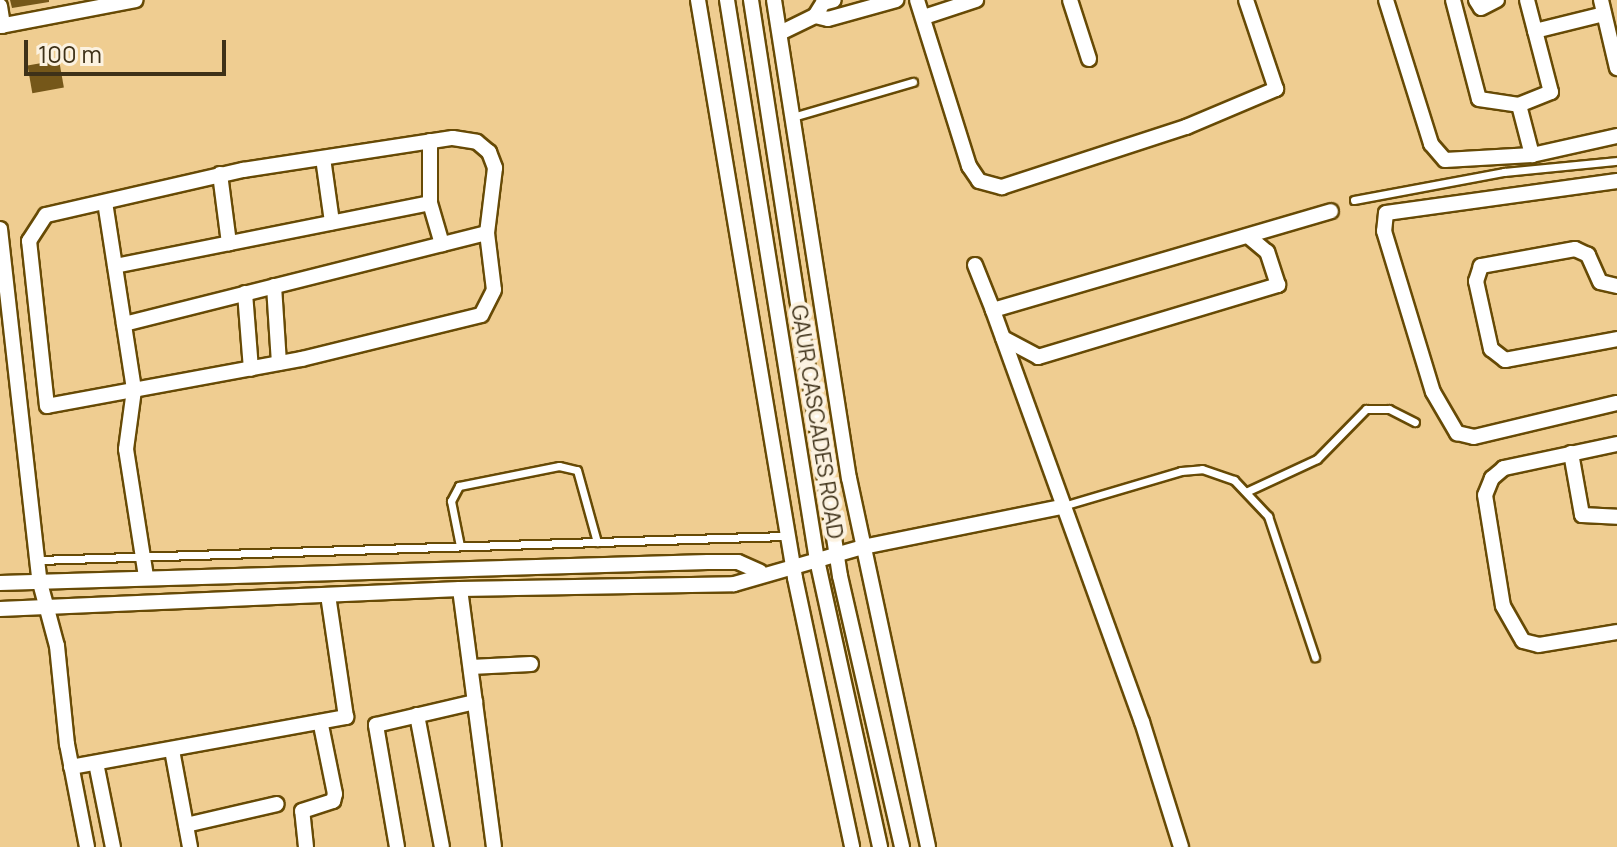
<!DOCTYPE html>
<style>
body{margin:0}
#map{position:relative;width:1617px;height:847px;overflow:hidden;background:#efcd91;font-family:Manrope,sans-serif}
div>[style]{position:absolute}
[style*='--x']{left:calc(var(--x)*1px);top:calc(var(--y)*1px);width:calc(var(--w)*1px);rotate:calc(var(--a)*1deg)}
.building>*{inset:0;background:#755719;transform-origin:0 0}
.roads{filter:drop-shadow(2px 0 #674a05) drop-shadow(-2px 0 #674a05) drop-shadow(0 2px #674a05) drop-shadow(0 -2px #674a05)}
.service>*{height:7px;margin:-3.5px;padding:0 3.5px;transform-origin:3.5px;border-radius:3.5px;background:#fff}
.minor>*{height:14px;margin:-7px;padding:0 7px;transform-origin:7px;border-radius:7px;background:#fff}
span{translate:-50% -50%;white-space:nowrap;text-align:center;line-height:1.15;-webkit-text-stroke:8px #fcf2e0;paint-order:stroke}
.street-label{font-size:22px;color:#3e3118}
.scale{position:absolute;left:24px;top:40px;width:202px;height:36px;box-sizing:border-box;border:4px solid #3e3118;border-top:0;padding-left:10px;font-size:24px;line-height:28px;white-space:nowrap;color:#3e3118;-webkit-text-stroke:6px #fcf2e0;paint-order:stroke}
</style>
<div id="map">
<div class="building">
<i style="clip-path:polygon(10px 0,49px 0,49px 2px,12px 8px)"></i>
<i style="left:59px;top:60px;width:28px;height:32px;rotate:80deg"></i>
</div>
<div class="roads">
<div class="service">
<i style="--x:793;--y:117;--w:125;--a:-16.3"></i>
<i style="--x:1354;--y:200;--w:153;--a:-10.6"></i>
<i style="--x:1504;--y:172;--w:114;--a:-5.6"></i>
<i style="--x:1248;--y:491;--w:76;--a:-24.9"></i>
<i style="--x:1317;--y:459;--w:70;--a:-45.6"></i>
<i style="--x:1366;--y:409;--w:23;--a:0"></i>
<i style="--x:1389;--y:409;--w:29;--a:27"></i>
<i style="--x:1063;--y:506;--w:123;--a:-16.5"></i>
<i style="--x:1181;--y:471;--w:21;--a:-5"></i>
<i style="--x:1202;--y:469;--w:34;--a:19"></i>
<i style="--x:1234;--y:480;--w:50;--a:46.6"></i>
<i style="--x:1268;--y:516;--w:149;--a:71.6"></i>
<i style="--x:460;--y:546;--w:46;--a:-101.3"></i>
<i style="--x:451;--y:501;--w:17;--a:-62"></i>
<i style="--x:459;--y:486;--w:102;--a:-11.3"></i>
<i style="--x:559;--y:466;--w:18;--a:13"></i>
<i style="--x:577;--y:470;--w:75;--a:74.5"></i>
<i style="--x:38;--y:560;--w:749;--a:-1.84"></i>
</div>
<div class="minor">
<i style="--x:698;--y:0;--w:586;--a:80.47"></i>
<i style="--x:795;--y:578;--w:275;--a:78"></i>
<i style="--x:727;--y:0;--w:567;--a:80.87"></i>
<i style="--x:817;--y:560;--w:294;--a:77.6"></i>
<i style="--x:751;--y:0;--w:583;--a:81.22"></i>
<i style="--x:840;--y:576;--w:278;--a:77.1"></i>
<i style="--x:774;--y:0;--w:484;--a:81.1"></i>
<i style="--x:849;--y:478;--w:377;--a:77.9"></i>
<i style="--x:917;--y:0;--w:174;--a:72.6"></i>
<i style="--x:969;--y:166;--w:18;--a:56"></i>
<i style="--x:979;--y:181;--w:24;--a:15"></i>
<i style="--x:1002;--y:187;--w:194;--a:-18.1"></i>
<i style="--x:1186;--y:127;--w:98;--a:-22.9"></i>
<i style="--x:1276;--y:89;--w:94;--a:-108.6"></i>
<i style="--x:1070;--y:0;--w:62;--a:72.1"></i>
<i style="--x:1386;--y:0;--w:151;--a:72.6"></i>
<i style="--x:1431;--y:144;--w:21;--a:49"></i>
<i style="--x:1445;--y:160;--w:87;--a:-3.3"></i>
<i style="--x:1532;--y:155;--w:87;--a:-12.6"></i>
<i style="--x:1453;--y:0;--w:102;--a:75.3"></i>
<i style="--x:1479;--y:99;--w:40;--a:8.5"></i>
<i style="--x:1476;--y:0;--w:9;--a:58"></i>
<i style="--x:1481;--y:8;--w:18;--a:-27"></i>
<i style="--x:1527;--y:0;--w:95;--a:75.4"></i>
<i style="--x:1551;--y:92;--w:35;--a:158"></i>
<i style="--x:1519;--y:105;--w:52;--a:75.4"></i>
<i style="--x:1601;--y:0;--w:70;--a:76.8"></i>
<i style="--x:0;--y:6;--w:20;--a:81"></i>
<i style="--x:815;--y:16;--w:15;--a:-58"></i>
<i style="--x:823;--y:3;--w:11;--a:-15"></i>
<i style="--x:924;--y:17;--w:55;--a:-18.1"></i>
<i style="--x:0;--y:26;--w:138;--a:-10.8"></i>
<i style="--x:1535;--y:31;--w:71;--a:-13.8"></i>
<i style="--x:780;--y:33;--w:39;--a:-26"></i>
<i style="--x:815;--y:16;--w:13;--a:13"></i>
<i style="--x:828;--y:19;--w:71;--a:-15.6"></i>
<i style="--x:453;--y:138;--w:24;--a:9"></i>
<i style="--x:477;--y:142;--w:16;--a:40"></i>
<i style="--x:489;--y:152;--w:17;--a:69"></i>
<i style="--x:495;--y:168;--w:65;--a:97"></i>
<i style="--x:487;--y:233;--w:57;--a:83"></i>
<i style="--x:494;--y:290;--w:28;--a:117"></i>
<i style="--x:481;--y:315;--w:184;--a:166.2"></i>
<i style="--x:302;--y:359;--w:259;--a:169.6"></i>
<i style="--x:47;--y:406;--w:166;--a:-96.2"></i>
<i style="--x:29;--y:241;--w:31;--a:-57"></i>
<i style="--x:46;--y:215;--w:202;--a:-12.9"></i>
<i style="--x:243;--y:170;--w:212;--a:-8.7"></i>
<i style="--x:323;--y:158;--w:65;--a:82"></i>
<i style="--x:220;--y:174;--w:70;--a:82.6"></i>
<i style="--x:1617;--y:181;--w:233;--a:172.1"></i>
<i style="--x:1386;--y:213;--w:18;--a:96"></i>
<i style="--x:1384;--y:231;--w:168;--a:73.1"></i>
<i style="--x:1433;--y:392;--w:48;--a:59.7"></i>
<i style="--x:1457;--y:433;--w:17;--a:13"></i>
<i style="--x:1474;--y:437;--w:147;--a:-13.4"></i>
<i style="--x:105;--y:202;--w:190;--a:81.2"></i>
<i style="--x:134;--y:390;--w:60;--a:97.7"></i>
<i style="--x:126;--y:449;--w:129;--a:81.1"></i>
<i style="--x:430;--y:203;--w:62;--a:-90"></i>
<i style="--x:0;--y:229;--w:352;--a:83.6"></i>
<i style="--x:39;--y:579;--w:69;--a:75"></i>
<i style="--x:57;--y:646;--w:99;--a:84.2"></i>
<i style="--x:67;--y:744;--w:105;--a:79"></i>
<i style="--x:975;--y:265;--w:48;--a:68.2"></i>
<i style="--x:115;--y:266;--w:321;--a:-11.3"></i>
<i style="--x:430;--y:203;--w:43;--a:73.7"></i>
<i style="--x:274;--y:286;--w:77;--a:86.3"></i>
<i style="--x:1617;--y:286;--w:17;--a:-167"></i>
<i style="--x:1600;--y:282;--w:30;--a:-114"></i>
<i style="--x:1588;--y:255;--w:14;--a:-155"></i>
<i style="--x:1575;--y:249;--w:96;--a:169.7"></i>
<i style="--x:1481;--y:266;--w:16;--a:108"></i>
<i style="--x:1476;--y:281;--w:70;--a:77.6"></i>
<i style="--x:1491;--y:349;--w:18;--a:38"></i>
<i style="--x:1505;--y:360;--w:114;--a:-10.6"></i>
<i style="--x:245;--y:293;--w:76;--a:85.5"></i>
<i style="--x:124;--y:324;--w:374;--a:-14.1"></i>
<i style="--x:1003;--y:338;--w:40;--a:28"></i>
<i style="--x:1038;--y:357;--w:251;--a:-16.7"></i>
<i style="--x:1278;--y:285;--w:35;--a:-108"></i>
<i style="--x:1267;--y:252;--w:25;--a:-140"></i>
<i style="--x:1617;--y:444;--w:116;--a:168"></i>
<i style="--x:1504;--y:468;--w:16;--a:140"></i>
<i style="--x:1492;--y:478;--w:18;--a:112"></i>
<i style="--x:1485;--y:495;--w:112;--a:80.8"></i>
<i style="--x:1503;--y:606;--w:40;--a:60.3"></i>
<i style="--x:1523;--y:641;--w:16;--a:14"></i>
<i style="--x:1539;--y:645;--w:79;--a:-9.5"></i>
<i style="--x:1571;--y:453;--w:63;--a:79.9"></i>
<i style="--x:1582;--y:515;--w:35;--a:3"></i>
<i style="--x:0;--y:583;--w:708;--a:-1.7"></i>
<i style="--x:708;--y:562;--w:30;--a:0"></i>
<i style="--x:738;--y:562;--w:24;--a:24"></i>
<i style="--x:460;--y:589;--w:260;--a:82.5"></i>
<i style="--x:0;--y:609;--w:460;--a:-2.5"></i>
<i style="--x:460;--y:589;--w:274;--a:-1"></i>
<i style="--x:734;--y:584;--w:134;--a:-16"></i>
<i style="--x:863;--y:547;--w:202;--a:-11.4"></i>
<i style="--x:471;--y:667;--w:60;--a:-2.9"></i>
<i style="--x:417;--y:715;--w:134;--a:79.3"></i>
<i style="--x:172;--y:750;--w:99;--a:79.5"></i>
<i style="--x:96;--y:763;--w:86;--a:78.6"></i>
<i style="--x:71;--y:767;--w:280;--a:-10.3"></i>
<i style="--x:346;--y:717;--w:123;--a:-98.4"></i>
<i style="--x:186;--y:825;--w:93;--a:-13"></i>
<i style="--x:306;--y:847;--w:36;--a:-96"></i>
<i style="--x:302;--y:811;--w:33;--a:-18"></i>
<i style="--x:333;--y:801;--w:7;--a:-74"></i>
<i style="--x:335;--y:794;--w:70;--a:-101.5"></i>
<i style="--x:397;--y:847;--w:124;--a:-99.8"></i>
<i style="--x:376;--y:725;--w:102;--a:-13.1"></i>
<i style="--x:1181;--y:847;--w:131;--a:-107.3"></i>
<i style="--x:1142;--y:722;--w:438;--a:-109.9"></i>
<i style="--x:993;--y:310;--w:352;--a:-16.3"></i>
</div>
</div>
<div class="street-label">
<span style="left:817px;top:422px;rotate:81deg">GAUR CASCADES ROAD</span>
</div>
<div class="scale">100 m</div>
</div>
